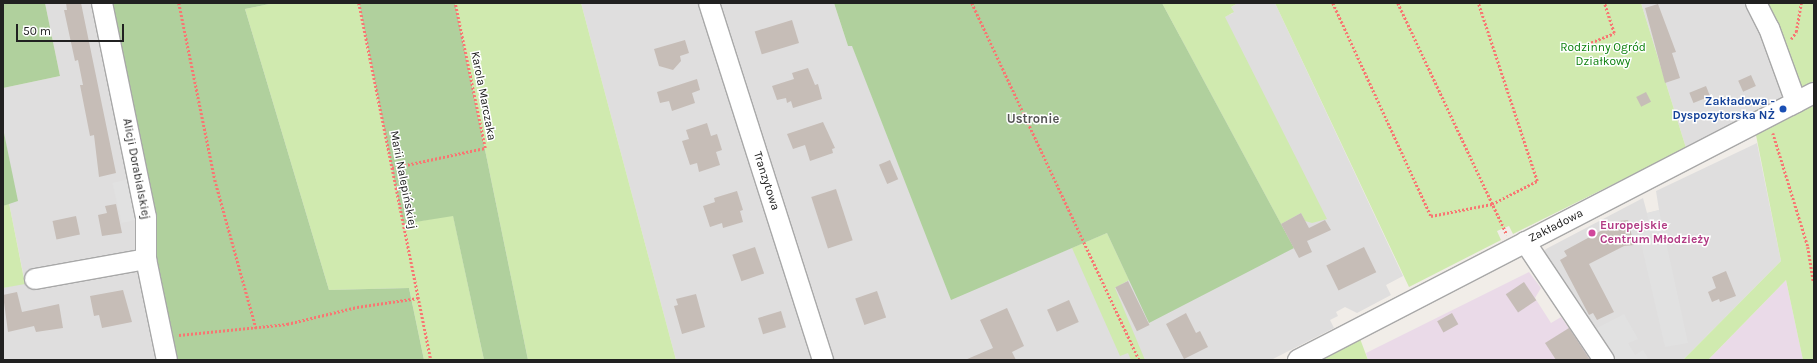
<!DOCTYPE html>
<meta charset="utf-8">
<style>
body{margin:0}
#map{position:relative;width:1817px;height:363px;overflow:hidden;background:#f1ede8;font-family:Karla,sans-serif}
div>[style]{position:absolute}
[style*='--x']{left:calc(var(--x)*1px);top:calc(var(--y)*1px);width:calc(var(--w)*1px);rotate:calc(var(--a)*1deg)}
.residential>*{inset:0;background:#dfdede}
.industrial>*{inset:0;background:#eadae8}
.grass>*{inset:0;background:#d0eaaf}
.forest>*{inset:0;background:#b0d09d}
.parking>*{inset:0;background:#e1e1e1;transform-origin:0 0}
.building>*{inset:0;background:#c6bdb7;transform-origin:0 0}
.path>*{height:2.5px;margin-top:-1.25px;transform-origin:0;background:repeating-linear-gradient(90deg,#f87672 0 2px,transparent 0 4px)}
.roads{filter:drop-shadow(1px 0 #a8a8a8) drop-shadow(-1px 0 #a8a8a8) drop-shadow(0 1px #a8a8a8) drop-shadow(0 -1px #a8a8a8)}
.minor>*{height:20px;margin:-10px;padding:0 10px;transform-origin:10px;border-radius:10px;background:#fff}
.dots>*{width:11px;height:11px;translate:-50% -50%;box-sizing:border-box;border:2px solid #fff;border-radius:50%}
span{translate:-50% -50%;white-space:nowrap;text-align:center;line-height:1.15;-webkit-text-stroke:3px #fff;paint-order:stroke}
.park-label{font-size:12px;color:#0d810e}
.street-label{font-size:12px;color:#212121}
.transit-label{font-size:12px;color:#164399;font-weight:700}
.right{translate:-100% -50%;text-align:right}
.hotel-label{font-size:12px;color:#b23c85;font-weight:700}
.left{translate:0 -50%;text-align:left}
.neighbourhood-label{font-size:13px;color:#545454;font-weight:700}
.frame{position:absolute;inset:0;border:4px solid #212121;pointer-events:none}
.scale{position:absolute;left:16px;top:24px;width:108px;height:18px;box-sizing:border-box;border:2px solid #212121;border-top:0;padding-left:5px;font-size:12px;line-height:14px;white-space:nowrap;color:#212121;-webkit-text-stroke:3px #fff;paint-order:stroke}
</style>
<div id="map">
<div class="residential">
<i style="clip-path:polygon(45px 3px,107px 3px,173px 360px,3px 360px,3px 288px,25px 283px,9px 203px,17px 201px,3px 128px,3px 88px,60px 76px)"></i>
<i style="clip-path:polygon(581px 3px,834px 3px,848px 46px,852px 45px,951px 299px,1107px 233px,1294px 248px,1180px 37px,1233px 13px,1231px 7px,1238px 3px,1275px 3px,1403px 276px,1386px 285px,1391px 295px,1357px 313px,1345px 307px,1336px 312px,1338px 316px,1330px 320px,1334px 328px,1271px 360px,676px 360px)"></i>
<i style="clip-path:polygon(1641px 3px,1814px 3px,1814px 81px,1686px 148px)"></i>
<i style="clip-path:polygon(1757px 143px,1781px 261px,1683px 360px,1614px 360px,1543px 252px,1546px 249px,1643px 198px,1647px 213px,1659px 210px,1656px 191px)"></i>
</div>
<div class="industrial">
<i style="clip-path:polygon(1529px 272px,1541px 288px,1535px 298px,1551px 323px,1561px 317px,1591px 360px,1368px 360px,1366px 353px)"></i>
<i style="clip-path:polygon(1786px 280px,1803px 360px,1708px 360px)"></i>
</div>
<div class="grass">
<i style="clip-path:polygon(274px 3px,359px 3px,403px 224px,453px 215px,484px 360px,424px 360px,409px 288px,329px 290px,245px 9px)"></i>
<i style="clip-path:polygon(455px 3px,581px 3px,676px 360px,528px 360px)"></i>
<i style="clip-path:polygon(1162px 3px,1238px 3px,1231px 7px,1234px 12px,1225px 17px,1327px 219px,1312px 223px,1305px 221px,1301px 213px,1281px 224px)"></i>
<i style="clip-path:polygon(1275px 3px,1641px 3px,1686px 148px,1513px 234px,1509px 226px,1497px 231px,1501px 240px,1409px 287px)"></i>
<i style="clip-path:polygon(1764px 3px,1814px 3px,1814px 81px,1801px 88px)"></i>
<i style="clip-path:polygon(1814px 104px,1814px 360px,1803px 360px,1786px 280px,1708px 360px,1683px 360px,1781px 261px,1756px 135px)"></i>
<i style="clip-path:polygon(9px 203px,25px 284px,3px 288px,3px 206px)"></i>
<i style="clip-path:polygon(1107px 233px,1129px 280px,1115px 288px,1145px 360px,1131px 360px,1128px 353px,1120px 356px,1072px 248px)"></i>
<i style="clip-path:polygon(1359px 336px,1368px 360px,1314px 360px)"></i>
</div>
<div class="forest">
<i style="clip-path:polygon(3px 3px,45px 3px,60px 76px,3px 88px)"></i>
<i style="clip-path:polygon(107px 3px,274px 3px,245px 9px,329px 290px,409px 288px,424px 360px,173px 360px)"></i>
<i style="clip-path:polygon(359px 3px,455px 3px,528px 360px,484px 360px,453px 216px,403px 224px)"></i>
<i style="clip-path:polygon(834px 3px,1162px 3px,1294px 248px,1149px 323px,1107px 233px,951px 300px,852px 46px,848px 46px)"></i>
<i style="clip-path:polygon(3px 128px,18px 201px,3px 206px)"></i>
</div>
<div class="parking">
<i style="left:130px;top:179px;width:41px;height:18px;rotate:77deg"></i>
<i style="clip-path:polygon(1659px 210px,1688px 343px,1665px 347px,1638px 230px,1648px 220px,1647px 213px)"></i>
<i style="clip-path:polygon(1624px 314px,1638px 339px,1628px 343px,1635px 355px,1643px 350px,1648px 358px,1645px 360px,1613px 360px,1593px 330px)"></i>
</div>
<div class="building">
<i style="clip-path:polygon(66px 3px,81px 3px,116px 173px,99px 177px,94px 135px,90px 136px,80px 85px,83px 85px,78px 60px,75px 61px,64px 10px,67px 10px)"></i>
<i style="clip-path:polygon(1658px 4px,1676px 52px,1672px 53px,1680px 78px,1665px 83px,1645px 8px)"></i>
<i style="left:792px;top:20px;width:24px;height:39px;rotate:73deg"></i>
<i style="clip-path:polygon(685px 40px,689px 53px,680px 56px,681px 61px,673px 70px,659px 66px,654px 49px)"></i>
<i style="clip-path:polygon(808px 68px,815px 85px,818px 84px,822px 99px,793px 108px,791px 101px,787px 103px,786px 98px,777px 100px,772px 86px,794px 79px,792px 73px)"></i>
<i style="left:1751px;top:75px;width:12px;height:14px;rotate:66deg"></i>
<i style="clip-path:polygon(697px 79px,700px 90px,692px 93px,695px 103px,672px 111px,669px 101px,660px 103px,657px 92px)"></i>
<i style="left:1706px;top:86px;width:11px;height:18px;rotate:68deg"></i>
<i style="left:1646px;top:92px;width:11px;height:11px;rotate:63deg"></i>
<i style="clip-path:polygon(823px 122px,835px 148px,832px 149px,833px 153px,810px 161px,805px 145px,793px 149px,787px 134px)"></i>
<i style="clip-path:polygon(707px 123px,711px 136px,717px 134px,722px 150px,716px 152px,720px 165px,699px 172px,697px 163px,690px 165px,682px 141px,689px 139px,686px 130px)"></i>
<i style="left:890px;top:160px;width:21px;height:12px;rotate:67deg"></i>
<i style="left:836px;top:189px;width:54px;height:26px;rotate:72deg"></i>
<i style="clip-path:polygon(737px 191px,743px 210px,740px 211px,743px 222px,723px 228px,722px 223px,710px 227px,703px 206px,715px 202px,714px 198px)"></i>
<i style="clip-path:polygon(116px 204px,122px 233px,102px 236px,98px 215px,107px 213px,105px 206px)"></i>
<i style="clip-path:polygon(1301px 213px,1309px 228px,1325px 220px,1331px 230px,1307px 241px,1312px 252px,1299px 258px,1281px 224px)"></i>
<i style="left:76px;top:216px;width:19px;height:24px;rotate:78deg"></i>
<i style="clip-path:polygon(1628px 220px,1634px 245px,1624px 246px,1589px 264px,1614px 312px,1597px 320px,1593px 313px,1589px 315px,1560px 260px,1567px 256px,1564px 251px,1619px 221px)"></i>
<i style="left:755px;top:247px;width:28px;height:24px;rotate:71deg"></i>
<i style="left:1364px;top:247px;width:28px;height:42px;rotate:64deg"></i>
<i style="clip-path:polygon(1726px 271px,1736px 296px,1720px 302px,1719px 299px,1712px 302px,1708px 292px,1716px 288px,1712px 277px)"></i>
<i style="left:1128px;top:281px;width:49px;height:14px;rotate:64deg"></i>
<i style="left:1524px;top:282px;width:22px;height:22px;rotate:56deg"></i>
<i style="clip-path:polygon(123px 290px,132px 322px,102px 328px,99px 315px,94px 316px,90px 296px)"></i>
<i style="left:877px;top:291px;width:28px;height:23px;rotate:71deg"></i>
<i style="clip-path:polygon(17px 292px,22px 312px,59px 304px,63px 328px,36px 332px,34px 326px,8px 332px,3px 295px)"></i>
<i style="clip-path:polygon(696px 294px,705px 327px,682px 334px,674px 306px,678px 305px,676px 299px)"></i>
<i style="left:1069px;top:300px;width:24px;height:24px;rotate:66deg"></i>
<i style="clip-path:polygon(1007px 308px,1024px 346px,1012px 352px,1016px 360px,965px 360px,993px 348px,980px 320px)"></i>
<i style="left:781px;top:311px;width:17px;height:24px;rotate:73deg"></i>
<i style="clip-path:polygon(1186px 313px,1196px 333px,1200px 331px,1208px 347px,1184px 359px,1166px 324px)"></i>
<i style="left:1452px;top:313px;width:13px;height:17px;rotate:61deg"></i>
<i style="clip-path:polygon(1569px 328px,1590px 360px,1556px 360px,1545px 343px)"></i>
</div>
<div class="path">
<i style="--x:179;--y:3;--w:181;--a:78.5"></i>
<i style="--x:215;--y:180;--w:154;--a:74.5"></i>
<i style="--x:359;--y:3;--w:364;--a:78.6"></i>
<i style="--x:972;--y:3;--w:394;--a:64.9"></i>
<i style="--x:1333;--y:3;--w:234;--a:65.3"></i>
<i style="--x:1431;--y:216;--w:62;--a:-11.1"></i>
<i style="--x:1492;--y:204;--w:51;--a:-27.1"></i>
<i style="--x:1537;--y:181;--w:188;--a:-108.3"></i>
<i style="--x:1398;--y:3;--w:256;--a:64.8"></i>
<i style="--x:1791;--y:39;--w:9;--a:-54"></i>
<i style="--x:1796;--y:32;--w:29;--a:-80"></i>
<i style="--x:1580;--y:47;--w:37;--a:-22"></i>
<i style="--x:1614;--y:33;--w:32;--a:-108"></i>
<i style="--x:1773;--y:133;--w:119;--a:72.9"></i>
<i style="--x:1808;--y:247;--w:36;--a:81"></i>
<i style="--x:392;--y:168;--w:95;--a:-12.1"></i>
<i style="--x:485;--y:148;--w:148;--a:-101.7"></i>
<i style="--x:179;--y:335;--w:109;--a:-5.8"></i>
<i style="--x:287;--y:324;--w:72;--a:-13.7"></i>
<i style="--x:357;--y:307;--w:62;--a:-8.4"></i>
</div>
<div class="roads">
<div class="minor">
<i style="--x:102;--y:3;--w:218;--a:78.4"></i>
<i style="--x:146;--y:217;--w:42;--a:90"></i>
<i style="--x:146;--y:259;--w:103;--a:78.3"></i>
<i style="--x:709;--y:3;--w:375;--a:72.3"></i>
<i style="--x:1756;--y:3;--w:28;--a:63"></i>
<i style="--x:1769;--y:28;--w:79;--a:70"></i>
<i style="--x:1525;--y:242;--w:142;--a:56.2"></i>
<i style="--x:35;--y:279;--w:113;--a:-10.2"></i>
<i style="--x:1298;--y:360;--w:581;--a:-27.36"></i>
</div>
</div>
<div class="dots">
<i style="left:1783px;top:109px;background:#1a4fb4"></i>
<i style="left:1592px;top:233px;background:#d1479c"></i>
</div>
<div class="park-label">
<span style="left:1603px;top:55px">Rodzinny Ogród<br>Działkowy</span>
</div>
<div class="street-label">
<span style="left:483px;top:96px;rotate:79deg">Karola Marczaka</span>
<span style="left:136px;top:169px;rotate:79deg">Alicji Dorabialskiej</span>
<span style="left:403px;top:180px;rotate:79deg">Marii Nalepińskiej</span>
<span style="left:766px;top:181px;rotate:72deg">Tranzytowa</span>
<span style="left:1556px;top:226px;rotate:-27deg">Zakładowa</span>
</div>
<div class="transit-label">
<span class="right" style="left:1775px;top:109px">Zakładowa -<br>Dyspozytorska NŻ</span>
</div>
<div class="hotel-label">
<span class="left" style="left:1600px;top:233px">Europejskie<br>Centrum Młodzieży</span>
</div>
<div class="neighbourhood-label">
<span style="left:1033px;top:119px">Ustronie</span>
</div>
<div class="frame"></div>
<div class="scale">50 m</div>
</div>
